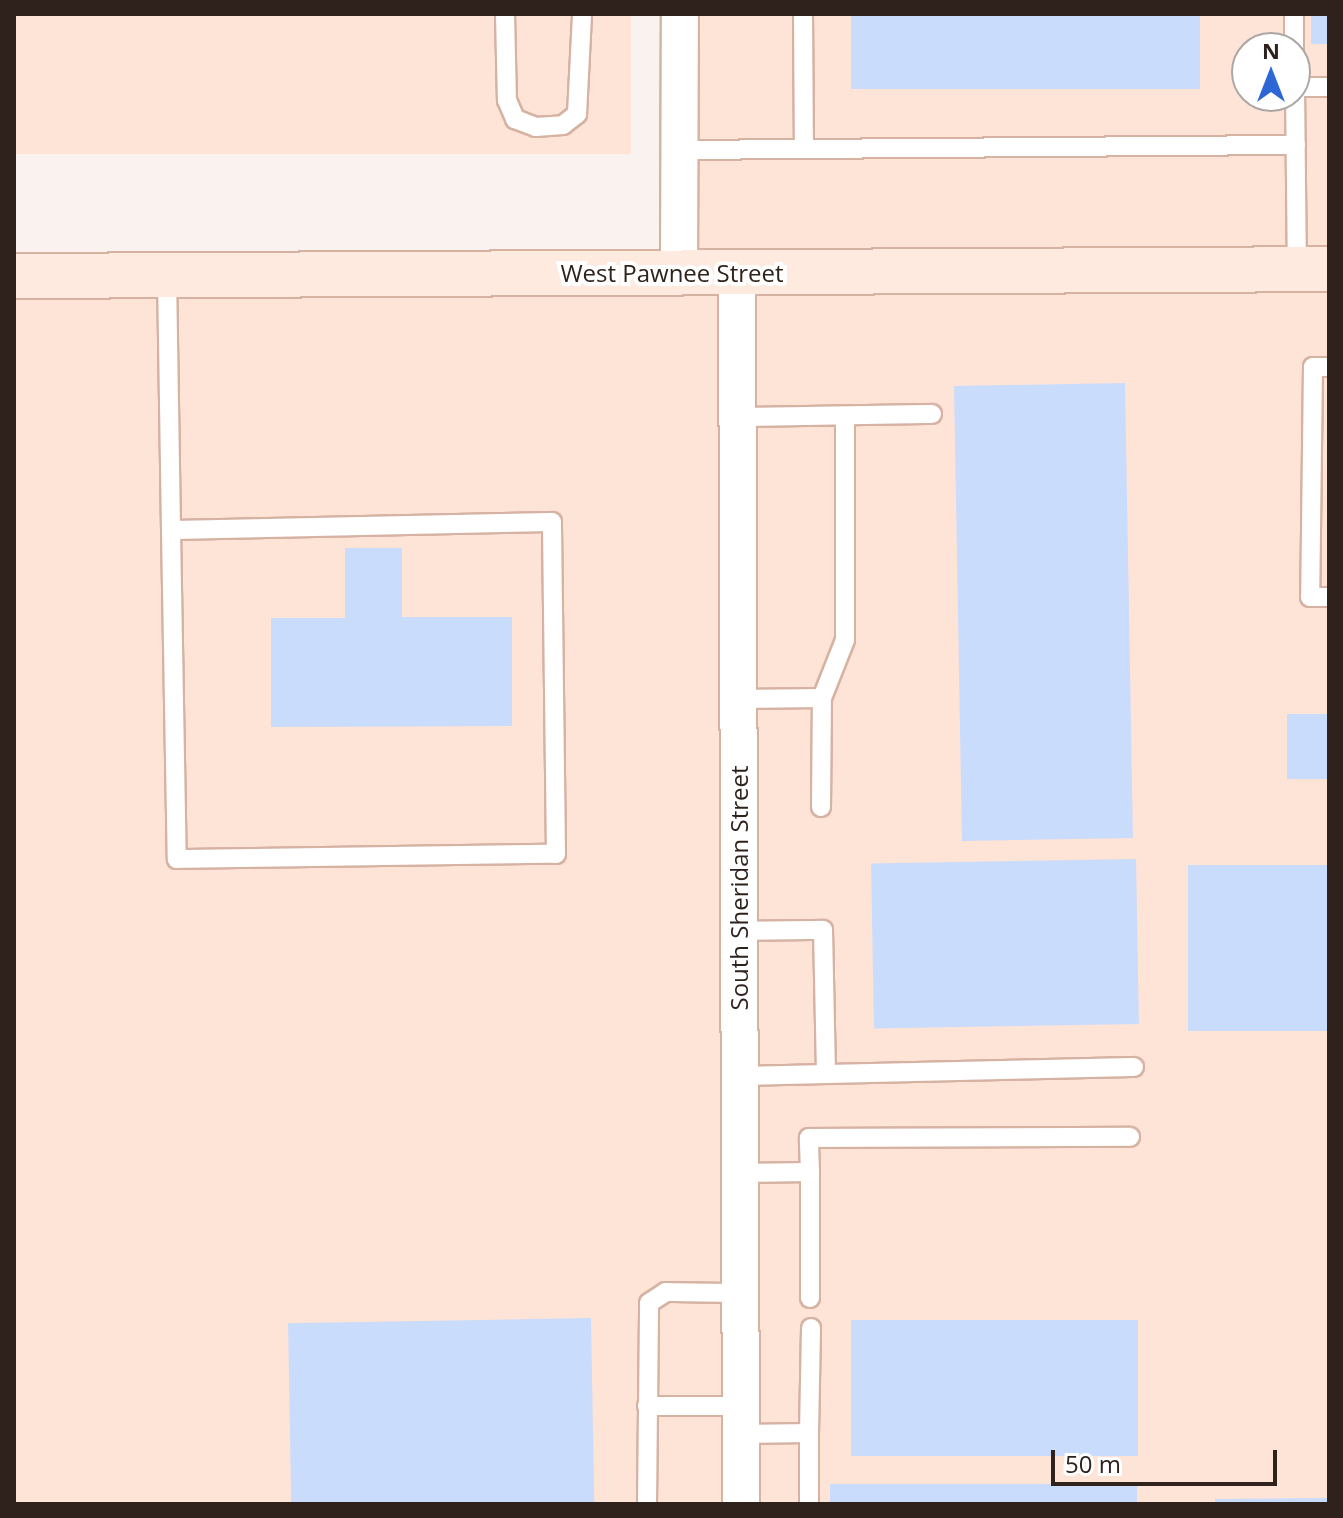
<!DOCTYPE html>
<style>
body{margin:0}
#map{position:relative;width:1343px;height:1518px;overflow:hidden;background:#f9f2ef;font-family:"Open Sans",sans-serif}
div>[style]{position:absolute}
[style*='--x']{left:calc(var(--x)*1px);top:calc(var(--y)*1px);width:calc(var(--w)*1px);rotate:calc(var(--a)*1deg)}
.built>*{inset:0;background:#fee3d7;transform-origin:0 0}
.building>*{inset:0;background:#c9dcfc;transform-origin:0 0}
.roads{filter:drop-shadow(2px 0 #d6b2a3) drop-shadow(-2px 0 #d6b2a3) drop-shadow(0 2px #d6b2a3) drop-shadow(0 -2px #d6b2a3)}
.lane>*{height:18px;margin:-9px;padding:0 9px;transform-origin:9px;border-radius:9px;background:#fff}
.street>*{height:36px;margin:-18px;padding:0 18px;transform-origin:18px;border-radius:18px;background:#fff}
.secondary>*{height:44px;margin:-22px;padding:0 22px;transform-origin:22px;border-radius:22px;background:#ffeae0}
span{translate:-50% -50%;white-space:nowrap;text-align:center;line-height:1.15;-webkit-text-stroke:8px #fff;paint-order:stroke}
.street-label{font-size:24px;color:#2f221c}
.frame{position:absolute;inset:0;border:16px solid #2f221c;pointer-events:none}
.north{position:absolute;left:1231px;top:32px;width:80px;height:80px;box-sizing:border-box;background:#fff;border:2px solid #aca7a4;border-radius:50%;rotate:0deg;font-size:22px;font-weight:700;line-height:32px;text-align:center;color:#2f221c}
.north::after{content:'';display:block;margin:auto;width:28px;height:36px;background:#2c67d5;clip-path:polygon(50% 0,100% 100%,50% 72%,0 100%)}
.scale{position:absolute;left:1051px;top:1450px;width:226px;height:36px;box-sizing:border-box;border:4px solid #2f221c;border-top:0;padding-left:10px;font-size:24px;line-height:28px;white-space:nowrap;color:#2f221c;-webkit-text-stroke:6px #fff;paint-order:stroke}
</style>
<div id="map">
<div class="built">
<i style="left:14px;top:14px;width:617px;height:140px"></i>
<i style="clip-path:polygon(evenodd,682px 14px,1329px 14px,1329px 1504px,14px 1504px,14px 276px,679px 272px,682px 14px,1247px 48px,1295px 48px,1295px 96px,1247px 96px,1247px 48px)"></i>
</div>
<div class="building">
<i style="left:851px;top:14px;width:349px;height:75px"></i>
<i style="left:1311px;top:14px;width:18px;height:30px"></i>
<i style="left:1125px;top:383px;width:455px;height:171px;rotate:89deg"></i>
<i style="clip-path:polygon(345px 548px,402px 548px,402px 617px,512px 617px,512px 726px,271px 727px,271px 618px,345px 618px)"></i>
<i style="left:1287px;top:714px;width:42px;height:65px"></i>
<i style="left:1136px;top:859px;width:165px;height:265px;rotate:89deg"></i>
<i style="left:1329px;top:865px;width:166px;height:141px;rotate:90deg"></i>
<i style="left:591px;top:1318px;width:186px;height:303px;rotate:89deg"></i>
<i style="left:851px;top:1320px;width:287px;height:136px"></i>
<i style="left:1137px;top:1484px;width:20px;height:307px;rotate:90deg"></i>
<i style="clip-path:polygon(1329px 1498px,1329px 1504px,1215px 1504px,1215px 1499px)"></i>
</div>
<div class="roads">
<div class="lane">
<i style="--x:505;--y:14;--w:86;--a:88.7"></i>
<i style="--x:507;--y:100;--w:21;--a:67"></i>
<i style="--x:515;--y:119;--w:22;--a:21"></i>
<i style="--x:536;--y:127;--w:27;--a:-4"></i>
<i style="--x:563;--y:125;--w:18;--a:-38"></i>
<i style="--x:577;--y:114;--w:100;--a:-87.1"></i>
<i style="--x:803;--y:14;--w:135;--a:89.6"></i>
<i style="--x:1294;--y:14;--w:34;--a:90"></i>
<i style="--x:1295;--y:86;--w:183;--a:89.4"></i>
<i style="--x:1295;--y:87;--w:34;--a:0"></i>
<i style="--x:680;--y:150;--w:616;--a:-0.47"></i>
<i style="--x:167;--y:275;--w:255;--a:89.1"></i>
<i style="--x:171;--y:530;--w:329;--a:89"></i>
<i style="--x:177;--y:859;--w:379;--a:-0.8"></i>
<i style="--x:556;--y:854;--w:332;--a:-90.7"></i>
<i style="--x:552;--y:522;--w:381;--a:178.8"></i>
<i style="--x:1329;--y:367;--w:16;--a:180"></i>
<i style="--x:1313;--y:367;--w:230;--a:90.7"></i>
<i style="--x:1310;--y:597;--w:19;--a:0"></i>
<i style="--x:738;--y:417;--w:194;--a:-0.9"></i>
<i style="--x:739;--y:699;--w:83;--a:-0.7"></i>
<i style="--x:822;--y:698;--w:62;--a:-68.4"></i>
<i style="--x:845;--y:640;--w:223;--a:-90"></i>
<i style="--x:821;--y:807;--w:109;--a:-89.5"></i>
<i style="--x:739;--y:931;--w:84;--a:-0.7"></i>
<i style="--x:823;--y:930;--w:144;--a:88.8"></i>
<i style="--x:739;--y:1076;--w:395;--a:-1.3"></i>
<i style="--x:810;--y:1172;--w:34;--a:-92"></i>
<i style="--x:809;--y:1138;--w:321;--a:-0.2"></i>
<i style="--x:740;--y:1173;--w:70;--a:-0.8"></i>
<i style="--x:810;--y:1172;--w:126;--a:90"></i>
<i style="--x:647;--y:1406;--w:94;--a:0"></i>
<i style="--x:741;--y:1434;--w:68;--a:-0.8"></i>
<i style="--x:809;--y:1433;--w:105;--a:-88.9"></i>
<i style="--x:647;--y:1504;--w:201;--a:-89.4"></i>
<i style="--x:649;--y:1303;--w:20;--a:-33"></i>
<i style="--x:666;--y:1292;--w:74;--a:0.8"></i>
<i style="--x:809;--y:1504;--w:71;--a:-90"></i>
</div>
<div class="street">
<i style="--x:737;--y:272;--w:1232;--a:89.81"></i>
<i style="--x:679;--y:273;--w:259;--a:-89.8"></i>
</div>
<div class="secondary">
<i style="--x:14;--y:276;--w:1315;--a:-0.3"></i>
</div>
</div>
<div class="street-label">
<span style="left:672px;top:273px">West Pawnee Street</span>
<span style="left:739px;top:888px;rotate:-90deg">South Sheridan Street</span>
</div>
<div class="frame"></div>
<div class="north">N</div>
<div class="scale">50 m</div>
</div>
